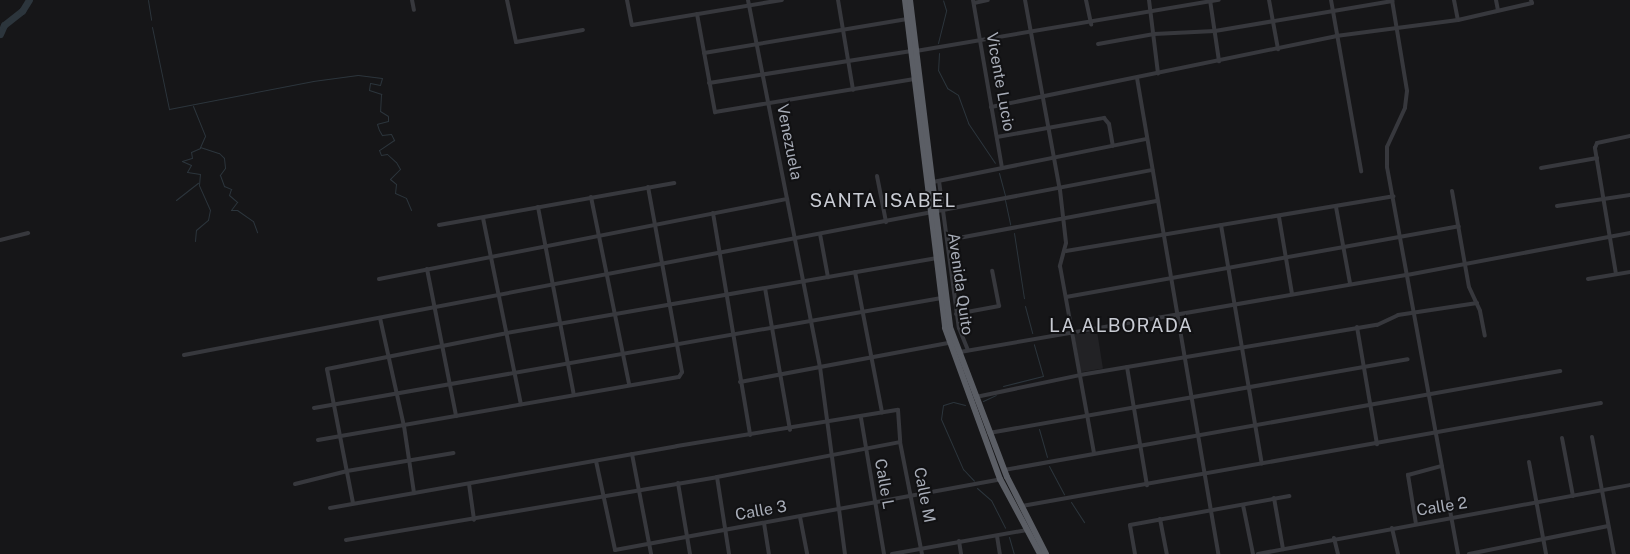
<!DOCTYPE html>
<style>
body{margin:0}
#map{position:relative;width:1630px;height:554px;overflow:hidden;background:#161618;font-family:"Public Sans",sans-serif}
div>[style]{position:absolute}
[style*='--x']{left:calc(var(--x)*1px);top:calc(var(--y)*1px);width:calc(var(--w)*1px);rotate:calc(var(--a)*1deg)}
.built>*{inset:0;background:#222225;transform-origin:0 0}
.stream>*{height:1px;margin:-0.5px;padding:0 0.5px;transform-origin:0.5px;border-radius:0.5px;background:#2c353c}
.river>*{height:7px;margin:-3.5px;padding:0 3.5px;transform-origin:3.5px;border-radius:3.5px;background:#2c353c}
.minor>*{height:4px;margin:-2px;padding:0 2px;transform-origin:2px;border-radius:2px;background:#37383d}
.trunk>*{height:6px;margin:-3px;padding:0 3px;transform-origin:3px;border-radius:3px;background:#5b5e65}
span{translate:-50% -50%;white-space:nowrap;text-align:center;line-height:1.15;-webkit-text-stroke:4px #111113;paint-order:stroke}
.street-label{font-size:16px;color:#a8adb8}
.quarter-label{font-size:19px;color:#c9ccd4;letter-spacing:1px}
</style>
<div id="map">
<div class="built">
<i style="left:1097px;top:331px;width:38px;height:23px;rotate:81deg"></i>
</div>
<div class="stream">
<i style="--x:148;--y:0;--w:20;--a:81"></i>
<i style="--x:152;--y:27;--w:84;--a:78.3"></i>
<i style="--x:169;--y:109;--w:147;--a:-11"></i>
<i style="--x:313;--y:81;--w:45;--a:-7.6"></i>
<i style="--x:358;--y:75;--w:24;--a:7"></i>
<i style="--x:382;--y:78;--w:7;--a:106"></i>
<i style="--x:380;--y:85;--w:10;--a:-169"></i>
<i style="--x:370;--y:83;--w:7;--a:98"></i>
<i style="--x:369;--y:90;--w:13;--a:18"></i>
<i style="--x:381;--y:94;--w:17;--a:93"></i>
<i style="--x:380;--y:111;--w:9;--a:32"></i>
<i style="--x:388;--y:116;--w:5;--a:90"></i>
<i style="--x:388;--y:121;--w:11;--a:165"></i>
<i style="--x:377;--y:124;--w:6;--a:72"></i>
<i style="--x:379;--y:130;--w:6;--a:59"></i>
<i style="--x:382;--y:135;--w:9;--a:-6"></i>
<i style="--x:391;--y:134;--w:7;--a:63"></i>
<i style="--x:394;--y:140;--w:18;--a:146"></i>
<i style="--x:379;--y:150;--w:5;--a:68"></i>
<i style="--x:381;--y:155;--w:6;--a:-9"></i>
<i style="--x:387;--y:154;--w:12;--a:42"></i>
<i style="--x:396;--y:162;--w:8;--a:60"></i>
<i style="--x:400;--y:169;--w:14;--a:135"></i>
<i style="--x:390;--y:179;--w:8;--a:40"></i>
<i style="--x:396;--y:184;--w:9;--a:96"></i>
<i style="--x:395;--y:193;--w:12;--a:24"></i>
<i style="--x:406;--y:198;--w:13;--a:67"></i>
<i style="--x:938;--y:43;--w:34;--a:-76"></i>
<i style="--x:946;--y:10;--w:10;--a:-107"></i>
<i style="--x:939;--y:53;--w:17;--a:93"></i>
<i style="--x:938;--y:70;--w:20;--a:63"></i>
<i style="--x:947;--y:88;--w:13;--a:32"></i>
<i style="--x:958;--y:95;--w:30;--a:70"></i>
<i style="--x:968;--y:123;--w:48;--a:56"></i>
<i style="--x:193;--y:106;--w:32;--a:68"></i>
<i style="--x:205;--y:136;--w:12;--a:114"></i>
<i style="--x:200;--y:147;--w:20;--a:18"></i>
<i style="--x:219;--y:153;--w:7;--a:45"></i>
<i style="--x:224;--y:158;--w:10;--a:84"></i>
<i style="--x:225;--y:168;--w:9;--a:126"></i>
<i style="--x:220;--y:175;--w:12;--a:70"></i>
<i style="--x:224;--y:186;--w:8;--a:23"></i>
<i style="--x:231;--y:189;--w:6;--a:108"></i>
<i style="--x:229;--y:195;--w:11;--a:41"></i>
<i style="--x:237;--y:202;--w:10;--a:127"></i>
<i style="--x:231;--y:210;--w:6;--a:0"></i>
<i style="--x:237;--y:210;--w:19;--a:35"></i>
<i style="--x:253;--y:221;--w:12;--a:70"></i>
<i style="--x:999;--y:173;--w:24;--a:75"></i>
<i style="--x:176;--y:200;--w:28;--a:-38"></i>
<i style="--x:1005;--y:200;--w:25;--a:78"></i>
<i style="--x:1014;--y:233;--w:66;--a:81.3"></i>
<i style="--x:195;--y:241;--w:11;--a:-85"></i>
<i style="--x:196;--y:230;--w:16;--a:-40"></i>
<i style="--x:208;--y:220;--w:10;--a:-79"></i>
<i style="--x:210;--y:210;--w:27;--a:-114"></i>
<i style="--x:199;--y:185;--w:11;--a:-85"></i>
<i style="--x:200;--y:174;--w:13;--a:-171"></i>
<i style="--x:187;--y:172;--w:8;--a:-60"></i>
<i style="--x:191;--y:165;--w:10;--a:-156"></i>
<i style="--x:182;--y:161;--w:10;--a:-17"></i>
<i style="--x:192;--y:158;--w:6;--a:-99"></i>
<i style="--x:191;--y:152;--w:10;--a:-24"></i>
<i style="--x:1025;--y:306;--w:28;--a:75"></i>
<i style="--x:1003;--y:386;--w:41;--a:-14"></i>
<i style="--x:1043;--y:376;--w:33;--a:-106"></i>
<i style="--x:983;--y:401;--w:14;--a:-25"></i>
<i style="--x:965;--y:405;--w:12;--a:-166"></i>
<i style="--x:953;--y:402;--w:10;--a:163"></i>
<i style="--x:943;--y:405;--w:14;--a:98"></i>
<i style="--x:941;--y:419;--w:55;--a:66.3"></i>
<i style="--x:963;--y:469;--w:16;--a:47"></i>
<i style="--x:1039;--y:429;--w:29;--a:74"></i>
<i style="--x:1049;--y:466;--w:32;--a:62"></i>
<i style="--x:977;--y:488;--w:18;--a:41"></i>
<i style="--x:991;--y:500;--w:31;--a:63"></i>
<i style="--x:1071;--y:502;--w:24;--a:57"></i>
<i style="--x:1009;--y:537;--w:18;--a:74"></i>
</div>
<div class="river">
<i style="--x:0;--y:34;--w:10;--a:-66"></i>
<i style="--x:4;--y:25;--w:23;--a:-38"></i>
<i style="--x:22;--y:11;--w:13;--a:-58"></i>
</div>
<div class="minor">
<i style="--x:412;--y:0;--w:10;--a:79"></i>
<i style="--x:507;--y:0;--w:43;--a:77.9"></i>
<i style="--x:516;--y:42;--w:68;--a:-10.2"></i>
<i style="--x:627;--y:0;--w:25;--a:79"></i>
<i style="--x:632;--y:25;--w:152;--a:-9.5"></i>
<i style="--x:748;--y:0;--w:374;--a:78.9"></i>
<i style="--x:820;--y:367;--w:189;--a:82.4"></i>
<i style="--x:838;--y:0;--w:91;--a:80.5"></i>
<i style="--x:973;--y:0;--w:170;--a:80.2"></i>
<i style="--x:1025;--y:0;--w:193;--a:79.6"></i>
<i style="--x:1060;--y:190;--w:53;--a:83.5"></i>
<i style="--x:1066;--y:243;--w:24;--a:105"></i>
<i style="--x:1060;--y:266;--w:190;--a:79.7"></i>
<i style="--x:1086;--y:0;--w:25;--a:78"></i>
<i style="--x:1149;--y:0;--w:74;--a:83"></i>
<i style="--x:1210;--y:0;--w:62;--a:81.6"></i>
<i style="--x:1269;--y:0;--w:50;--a:79.6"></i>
<i style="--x:1331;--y:0;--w:174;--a:80"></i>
<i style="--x:1392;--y:0;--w:92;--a:80.6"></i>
<i style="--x:1407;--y:91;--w:17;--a:97"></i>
<i style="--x:1405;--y:108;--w:43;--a:114.8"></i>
<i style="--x:1387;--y:147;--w:20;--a:90"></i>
<i style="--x:1387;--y:167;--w:393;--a:79.6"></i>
<i style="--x:1454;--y:0;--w:20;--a:79"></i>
<i style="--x:1496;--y:0;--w:10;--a:79"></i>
<i style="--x:974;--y:3;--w:14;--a:-12"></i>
<i style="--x:697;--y:14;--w:100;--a:79.6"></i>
<i style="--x:715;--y:112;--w:202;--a:-9.4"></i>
<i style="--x:1098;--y:44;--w:57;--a:-10.1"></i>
<i style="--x:1154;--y:34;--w:61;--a:-2.8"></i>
<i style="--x:1215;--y:31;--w:180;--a:-9.6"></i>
<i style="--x:916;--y:51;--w:307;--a:-9.6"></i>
<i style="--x:704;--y:53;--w:206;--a:-9.5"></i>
<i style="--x:1137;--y:78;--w:483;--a:80.3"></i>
<i style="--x:709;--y:83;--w:205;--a:-9"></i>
<i style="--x:991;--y:107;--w:352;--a:-11.6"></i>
<i style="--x:1336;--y:36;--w:123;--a:-7.5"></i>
<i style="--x:1458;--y:20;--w:76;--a:-12.9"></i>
<i style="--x:1532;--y:3;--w:3;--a:-108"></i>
<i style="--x:997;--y:137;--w:109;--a:-10.1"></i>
<i style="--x:1104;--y:118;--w:8;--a:50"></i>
<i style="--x:1109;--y:124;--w:22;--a:80"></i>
<i style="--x:1541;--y:168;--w:57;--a:-10.1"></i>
<i style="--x:877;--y:176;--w:47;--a:78.9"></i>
<i style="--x:939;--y:181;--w:148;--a:82.3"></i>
<i style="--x:959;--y:328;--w:24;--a:68"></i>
<i style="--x:933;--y:182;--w:218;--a:-11.4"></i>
<i style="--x:1452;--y:191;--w:97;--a:80"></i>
<i style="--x:1469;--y:287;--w:26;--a:65"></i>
<i style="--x:1480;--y:311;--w:25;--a:79"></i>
<i style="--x:591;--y:197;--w:191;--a:78.5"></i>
<i style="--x:1557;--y:206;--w:74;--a:-8.6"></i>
<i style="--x:538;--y:207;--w:191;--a:79.2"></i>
<i style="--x:1336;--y:207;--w:77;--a:79.6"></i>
<i style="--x:713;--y:213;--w:225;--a:80.5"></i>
<i style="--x:1279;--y:217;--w:78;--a:80.4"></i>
<i style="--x:483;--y:218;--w:190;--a:78.5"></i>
<i style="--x:439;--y:225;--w:239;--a:-10.1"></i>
<i style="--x:1221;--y:225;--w:242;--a:80.3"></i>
<i style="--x:820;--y:234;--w:44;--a:79.5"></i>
<i style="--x:0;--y:240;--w:29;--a:-14"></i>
<i style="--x:948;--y:240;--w:212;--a:-10.6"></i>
<i style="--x:1066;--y:251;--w:332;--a:-9.5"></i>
<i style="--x:427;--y:269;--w:150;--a:78.8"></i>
<i style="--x:855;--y:272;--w:143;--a:79.1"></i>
<i style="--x:1616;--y:274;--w:128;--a:-99.5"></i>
<i style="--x:1595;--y:148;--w:5;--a:-68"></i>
<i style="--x:1597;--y:143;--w:34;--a:-12"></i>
<i style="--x:379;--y:279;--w:416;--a:-11.1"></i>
<i style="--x:1588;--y:279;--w:43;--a:-9.5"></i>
<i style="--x:765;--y:288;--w:144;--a:80"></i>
<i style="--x:1066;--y:297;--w:399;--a:-10.2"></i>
<i style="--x:956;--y:314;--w:44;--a:-10.5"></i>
<i style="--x:999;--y:306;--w:36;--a:-101"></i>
<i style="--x:380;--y:318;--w:111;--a:77.5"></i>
<i style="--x:404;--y:426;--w:68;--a:81.5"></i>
<i style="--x:1357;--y:327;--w:119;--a:80.3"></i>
<i style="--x:960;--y:352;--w:454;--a:-9.8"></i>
<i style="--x:1407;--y:275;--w:227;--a:-10.7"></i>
<i style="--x:184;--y:355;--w:986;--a:-10.82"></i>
<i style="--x:1127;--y:367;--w:120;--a:80.4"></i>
<i style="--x:740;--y:382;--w:213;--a:-10.6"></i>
<i style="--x:976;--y:397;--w:106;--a:-11.9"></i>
<i style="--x:1080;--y:375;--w:301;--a:-9.6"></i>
<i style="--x:1377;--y:325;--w:23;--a:-25"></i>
<i style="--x:1398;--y:315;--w:80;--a:-8.6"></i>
<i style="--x:314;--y:408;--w:637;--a:-9.95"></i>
<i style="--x:861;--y:418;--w:138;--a:80.4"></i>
<i style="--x:989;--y:433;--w:425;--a:-10"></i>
<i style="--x:1592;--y:437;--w:119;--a:79.4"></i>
<i style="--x:1562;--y:438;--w:59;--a:79.3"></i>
<i style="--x:318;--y:440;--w:366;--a:-9.9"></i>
<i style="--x:679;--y:377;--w:6;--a:-59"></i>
<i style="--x:682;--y:372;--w:188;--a:-100.4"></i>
<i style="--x:632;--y:454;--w:102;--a:79.2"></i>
<i style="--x:596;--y:461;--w:91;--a:77.9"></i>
<i style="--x:615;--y:550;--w:391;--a:-10.4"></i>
<i style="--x:1529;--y:462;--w:94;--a:79.5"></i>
<i style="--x:1004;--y:470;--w:565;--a:-10.1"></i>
<i style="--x:717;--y:477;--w:78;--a:81.1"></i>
<i style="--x:678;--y:483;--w:72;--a:80.4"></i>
<i style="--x:295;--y:484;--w:54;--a:-14"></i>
<i style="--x:347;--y:471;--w:108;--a:-9.6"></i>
<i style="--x:469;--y:484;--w:36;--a:82"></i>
<i style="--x:1274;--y:498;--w:52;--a:80"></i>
<i style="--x:353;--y:503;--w:136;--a:-101"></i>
<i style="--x:327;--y:369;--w:184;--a:-11.3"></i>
<i style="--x:507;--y:333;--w:435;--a:-9.9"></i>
<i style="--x:1243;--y:505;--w:50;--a:78.5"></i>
<i style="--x:1022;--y:506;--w:588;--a:-10.09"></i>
<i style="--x:330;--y:508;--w:352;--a:-10.1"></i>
<i style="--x:677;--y:446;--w:224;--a:-9.3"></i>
<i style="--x:898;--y:410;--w:32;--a:86"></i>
<i style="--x:900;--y:442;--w:114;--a:78.9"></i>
<i style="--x:800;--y:517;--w:38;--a:79"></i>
<i style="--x:1160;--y:519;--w:36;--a:79"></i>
<i style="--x:764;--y:523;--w:31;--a:81"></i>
<i style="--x:1416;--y:524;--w:50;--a:-99.3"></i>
<i style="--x:1408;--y:475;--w:35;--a:-15"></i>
<i style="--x:1392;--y:528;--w:27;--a:77"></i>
<i style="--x:997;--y:536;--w:18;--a:81"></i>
<i style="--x:1334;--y:538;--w:16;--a:76"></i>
<i style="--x:346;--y:540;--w:376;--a:-9.6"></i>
<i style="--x:717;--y:477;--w:186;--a:-10.8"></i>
<i style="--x:959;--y:541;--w:13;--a:81"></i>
<i style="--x:892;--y:554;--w:137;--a:-10.1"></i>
<i style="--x:1135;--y:554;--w:29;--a:-100"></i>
<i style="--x:1130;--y:525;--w:162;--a:-10.3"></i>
<i style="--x:1258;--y:554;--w:378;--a:-10.5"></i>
<i style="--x:1469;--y:554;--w:142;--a:-11.4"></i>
</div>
<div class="trunk">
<i style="--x:905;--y:0;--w:330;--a:83"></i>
<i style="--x:945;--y:328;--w:161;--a:70"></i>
<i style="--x:1000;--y:479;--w:85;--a:61.9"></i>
<i style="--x:910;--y:0;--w:329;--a:83"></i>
<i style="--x:950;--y:327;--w:160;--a:69.2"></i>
<i style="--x:1007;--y:477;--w:86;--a:63.1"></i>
</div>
<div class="street-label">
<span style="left:1000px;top:82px;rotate:80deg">Vicente Lucio</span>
<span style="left:789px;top:142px;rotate:79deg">Venezuela</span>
<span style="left:960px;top:284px;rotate:82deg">Avenida Quito</span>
<span style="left:884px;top:484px;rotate:80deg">Calle L</span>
<span style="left:924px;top:495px;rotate:79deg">Calle M</span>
<span style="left:1442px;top:507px;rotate:-9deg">Calle 2</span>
<span style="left:761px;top:511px;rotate:-10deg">Calle 3</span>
</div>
<div class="quarter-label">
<span style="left:883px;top:201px">SANTA ISABEL</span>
<span style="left:1121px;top:326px">LA ALBORADA</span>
</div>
</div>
